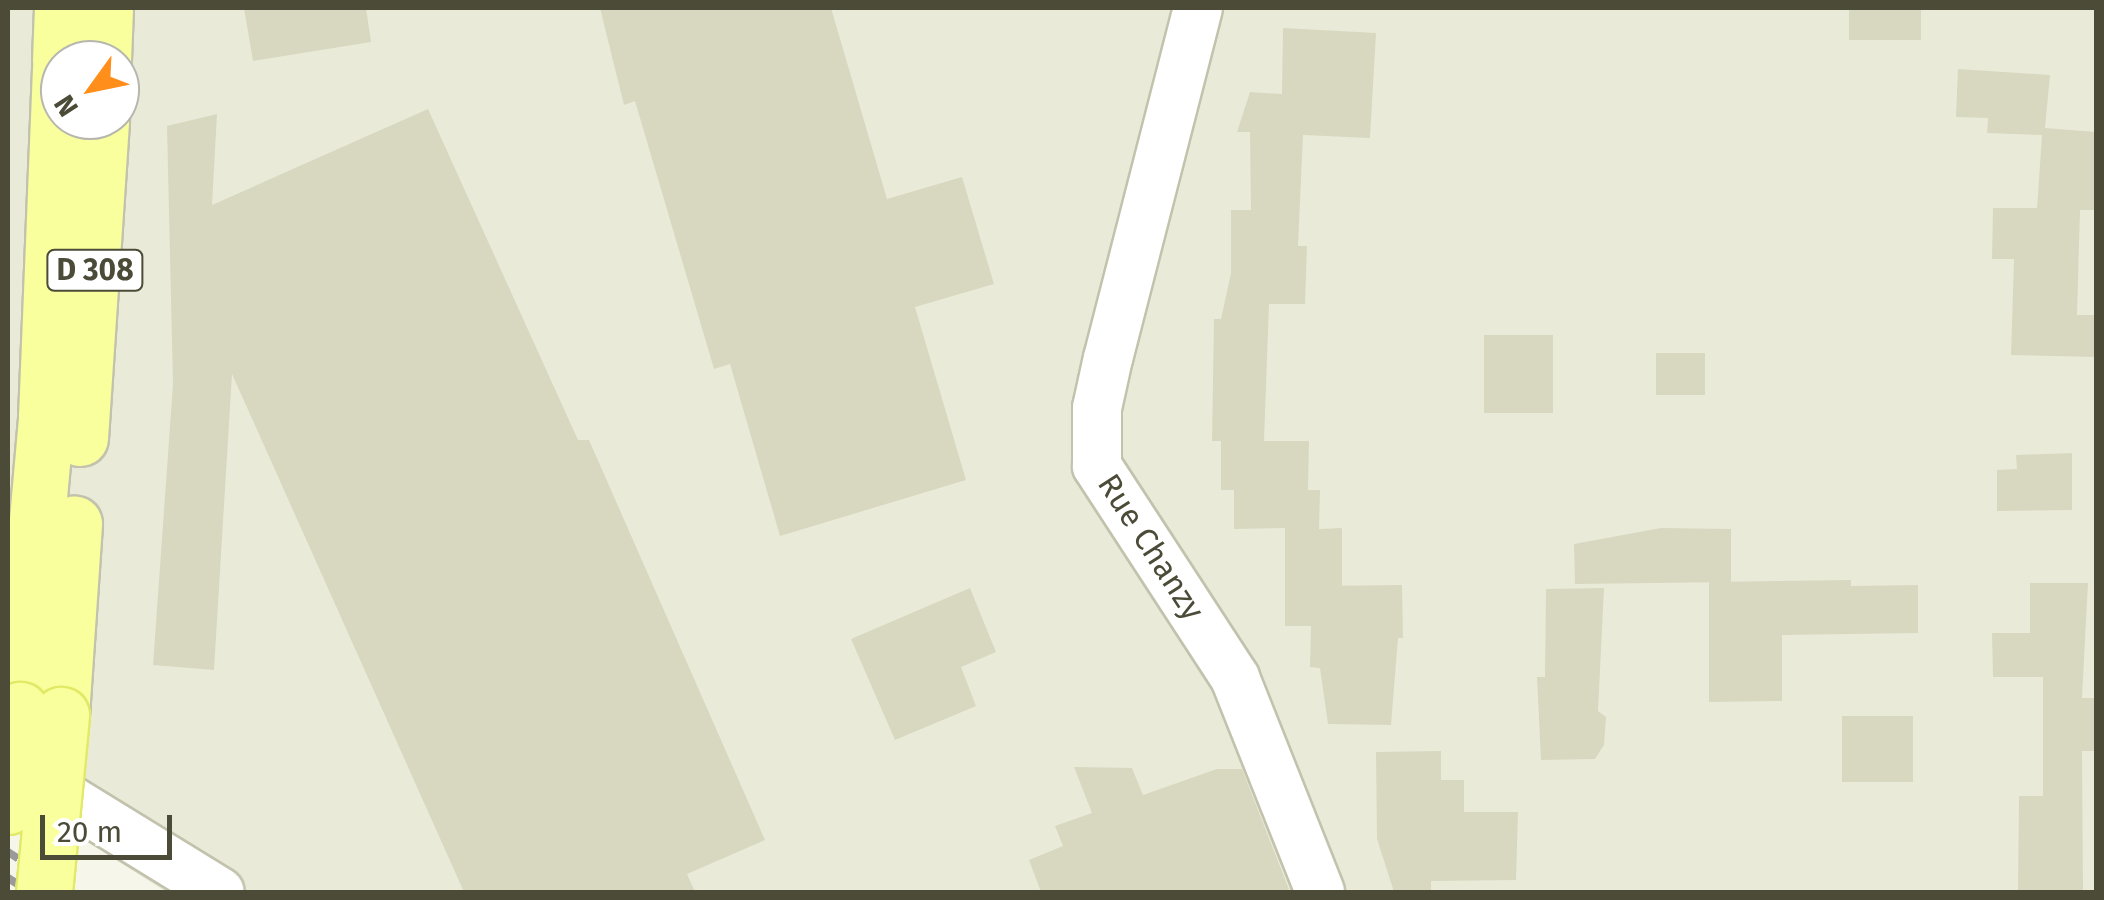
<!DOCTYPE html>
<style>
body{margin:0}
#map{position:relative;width:2104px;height:900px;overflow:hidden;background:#f6f6eb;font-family:"Fira Sans",sans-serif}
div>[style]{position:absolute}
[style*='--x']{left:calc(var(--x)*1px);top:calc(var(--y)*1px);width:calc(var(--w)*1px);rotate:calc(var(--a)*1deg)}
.residential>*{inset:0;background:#eaead9}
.building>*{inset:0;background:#d8d8c0;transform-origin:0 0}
.roads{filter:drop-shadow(2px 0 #c2c2ad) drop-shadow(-2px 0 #c2c2ad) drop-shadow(0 2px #c2c2ad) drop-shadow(0 -2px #c2c2ad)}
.minor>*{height:48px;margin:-24px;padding:0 24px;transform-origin:24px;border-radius:24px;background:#fff}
.major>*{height:55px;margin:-27.5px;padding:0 27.5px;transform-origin:27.5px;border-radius:27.5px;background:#f8ff9c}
.rail>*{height:8px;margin-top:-4px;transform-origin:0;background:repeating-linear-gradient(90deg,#9a9a9a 0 12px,transparent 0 24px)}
.bridges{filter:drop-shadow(2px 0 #e2e967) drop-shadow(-2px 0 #e2e967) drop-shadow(0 2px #e2e967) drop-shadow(0 -2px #e2e967)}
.major-bridge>*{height:55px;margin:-27.5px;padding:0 27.5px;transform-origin:27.5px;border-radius:27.5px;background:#f8ff9c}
span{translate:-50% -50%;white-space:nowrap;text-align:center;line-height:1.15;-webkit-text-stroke:9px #fff;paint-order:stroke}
.shield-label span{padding:2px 8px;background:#fff;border:2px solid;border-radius:8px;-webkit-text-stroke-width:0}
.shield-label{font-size:30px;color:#4b4b38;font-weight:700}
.street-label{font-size:32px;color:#4b4b38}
.frame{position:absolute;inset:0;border:10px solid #4b4b38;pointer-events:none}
.north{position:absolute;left:40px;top:40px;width:100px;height:100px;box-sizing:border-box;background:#fff;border:2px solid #b7b7af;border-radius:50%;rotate:237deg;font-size:28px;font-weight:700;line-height:40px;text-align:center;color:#4b4b38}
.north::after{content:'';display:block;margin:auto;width:35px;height:45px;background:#ff8e1a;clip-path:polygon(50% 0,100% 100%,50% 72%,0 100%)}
.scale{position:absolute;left:40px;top:815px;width:132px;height:45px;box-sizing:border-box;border:5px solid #4b4b38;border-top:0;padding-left:12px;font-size:30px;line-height:35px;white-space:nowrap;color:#4b4b38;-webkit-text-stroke:8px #fff;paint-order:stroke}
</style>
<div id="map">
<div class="residential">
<i style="clip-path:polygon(evenodd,8px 8px,2096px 8px,2096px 892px,166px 892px,8px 791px,8px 8px,60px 60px,120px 60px,120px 120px,60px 120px,60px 60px)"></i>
</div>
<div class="building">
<i style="clip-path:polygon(244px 8px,366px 8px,371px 42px,253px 61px)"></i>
<i style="clip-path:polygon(600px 8px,831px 8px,887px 199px,962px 177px,994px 284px,915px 307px,966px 480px,780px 536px,730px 364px,714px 369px,635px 101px,624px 105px)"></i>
<i style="left:1849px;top:8px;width:72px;height:32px"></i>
<i style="clip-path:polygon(1283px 28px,1376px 33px,1370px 138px,1303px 135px,1298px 246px,1307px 246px,1305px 304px,1269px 304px,1264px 441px,1309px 441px,1308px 490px,1320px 490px,1319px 529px,1342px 528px,1342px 586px,1317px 586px,1402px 585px,1403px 638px,1398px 638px,1391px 725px,1328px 724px,1320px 668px,1310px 667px,1311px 626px,1285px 626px,1285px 528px,1234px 529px,1234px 490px,1221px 490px,1221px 441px,1212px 441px,1214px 319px,1221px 319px,1231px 273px,1231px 210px,1251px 210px,1250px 132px,1237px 132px,1250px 92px,1282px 94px)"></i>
<i style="clip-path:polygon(1958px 69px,2050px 75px,2045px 128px,2096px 132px,2096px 210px,2080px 210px,2077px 315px,2096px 315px,2096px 357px,2011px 355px,2014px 259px,1992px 259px,1993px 208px,2037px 208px,2042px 135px,1987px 133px,1988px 118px,1956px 117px)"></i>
<i style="clip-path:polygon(428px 109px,578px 440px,589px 440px,765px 840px,687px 874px,695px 892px,464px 892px,232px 374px,214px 670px,153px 665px,173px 384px,167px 126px,217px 114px,212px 205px)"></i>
<i style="left:1484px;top:335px;width:69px;height:78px"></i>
<i style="left:1656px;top:353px;width:49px;height:42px"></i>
<i style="clip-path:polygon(2072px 453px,2072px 510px,1997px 511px,1997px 470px,2017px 469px,2016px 455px)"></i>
<i style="clip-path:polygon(1661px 528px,1731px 529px,1731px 582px,1575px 584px,1574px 544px)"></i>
<i style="clip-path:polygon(1851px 580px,1851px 586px,1918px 585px,1918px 633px,1782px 635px,1782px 701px,1709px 702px,1709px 582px)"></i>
<i style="clip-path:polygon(2030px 583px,2088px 583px,2082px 698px,2096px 698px,2096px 751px,2082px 751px,2083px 892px,2018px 892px,2019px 796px,2043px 796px,2043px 677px,1993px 677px,1992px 633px,2030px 633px)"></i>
<i style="clip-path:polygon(970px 588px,996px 652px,961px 667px,976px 706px,895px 740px,851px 639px)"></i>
<i style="clip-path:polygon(1604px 588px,1598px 711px,1606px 717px,1604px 745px,1595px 759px,1541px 760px,1537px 677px,1545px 677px,1546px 589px)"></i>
<i style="left:1842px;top:716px;width:71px;height:66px"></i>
<i style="clip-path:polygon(1441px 751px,1441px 780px,1464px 780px,1464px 812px,1518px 812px,1516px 880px,1431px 881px,1431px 892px,1394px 892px,1377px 839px,1376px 752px)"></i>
<i style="clip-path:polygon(1074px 767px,1132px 768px,1143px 795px,1217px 769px,1242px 769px,1290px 892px,1041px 892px,1029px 860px,1063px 846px,1055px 826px,1092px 813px)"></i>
</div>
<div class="roads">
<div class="minor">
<i style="--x:1198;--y:8;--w:361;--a:104.4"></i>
<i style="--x:1108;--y:358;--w:51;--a:102.4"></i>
<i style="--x:1097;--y:408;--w:58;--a:90"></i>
<i style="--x:1097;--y:466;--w:253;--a:56.9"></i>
<i style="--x:1235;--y:678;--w:230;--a:68.3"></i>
<i style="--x:28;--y:774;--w:225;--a:31.6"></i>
</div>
<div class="major">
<i style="--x:60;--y:60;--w:52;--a:-87.8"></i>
<i style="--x:103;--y:60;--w:52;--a:-87.8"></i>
<i style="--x:80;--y:438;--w:319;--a:-86.2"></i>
<i style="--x:20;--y:710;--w:294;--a:-84.9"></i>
<i style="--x:46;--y:417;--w:348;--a:-87.7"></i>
<i style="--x:61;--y:715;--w:192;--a:-86.1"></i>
</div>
</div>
<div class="rail">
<i style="--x:8;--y:852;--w:74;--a:32.8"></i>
<i style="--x:8;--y:878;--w:26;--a:32"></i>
</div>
<div class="bridges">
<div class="major-bridge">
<i style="--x:8;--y:806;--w:97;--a:-82.9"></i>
<i style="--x:44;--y:892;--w:178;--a:-84.5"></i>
</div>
</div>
<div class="shield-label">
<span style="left:95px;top:270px">D 308</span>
</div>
<div class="street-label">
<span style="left:1151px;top:547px;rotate:57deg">Rue Chanzy</span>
</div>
<div class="frame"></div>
<div class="north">N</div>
<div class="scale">20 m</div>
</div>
